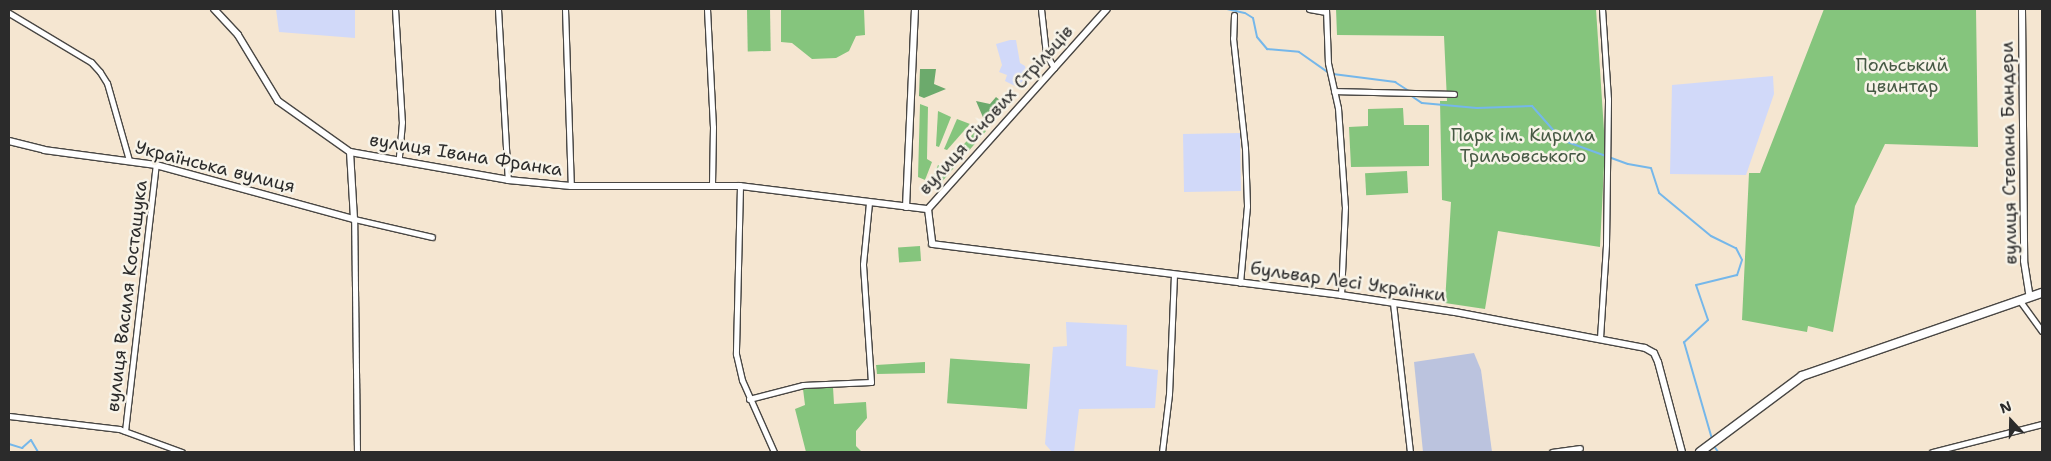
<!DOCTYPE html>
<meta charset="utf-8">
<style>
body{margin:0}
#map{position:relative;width:2051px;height:461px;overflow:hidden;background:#f5e6d1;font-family:"Shantell Sans",sans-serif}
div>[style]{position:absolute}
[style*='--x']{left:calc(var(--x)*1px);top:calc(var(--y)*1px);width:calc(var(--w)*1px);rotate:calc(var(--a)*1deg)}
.built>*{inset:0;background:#d1d9f9;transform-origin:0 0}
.industrial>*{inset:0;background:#bbc3de}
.green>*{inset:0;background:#85c57d;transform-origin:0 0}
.forest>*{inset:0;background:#6caa6c}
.stream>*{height:2px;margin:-1px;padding:0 1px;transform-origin:1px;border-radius:1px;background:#75b7ea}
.roads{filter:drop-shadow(1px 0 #494744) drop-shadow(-1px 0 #494744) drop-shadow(0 1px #494744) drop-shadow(0 -1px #494744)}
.minor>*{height:5px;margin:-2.5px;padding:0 2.5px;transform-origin:2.5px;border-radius:2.5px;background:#fff}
.tertiary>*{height:6px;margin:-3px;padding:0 3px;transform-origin:3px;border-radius:3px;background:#fff}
.secondary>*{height:8px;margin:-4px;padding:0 4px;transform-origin:4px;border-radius:4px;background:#fff}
span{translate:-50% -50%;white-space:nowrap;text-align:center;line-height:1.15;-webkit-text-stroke:5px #f7f3e8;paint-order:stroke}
.park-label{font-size:18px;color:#465944}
.street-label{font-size:18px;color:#2b2b2b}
.frame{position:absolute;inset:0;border:10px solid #2b2b2b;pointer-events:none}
.north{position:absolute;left:1986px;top:396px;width:50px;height:50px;-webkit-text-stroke:4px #f7f3e8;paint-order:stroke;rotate:339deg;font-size:14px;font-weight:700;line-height:20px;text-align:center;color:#2b2b2b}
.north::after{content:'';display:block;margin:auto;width:18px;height:22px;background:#2b2b2b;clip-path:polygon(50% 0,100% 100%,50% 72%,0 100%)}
</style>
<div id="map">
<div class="built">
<i style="clip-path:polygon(276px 9px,355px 9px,355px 38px,279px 32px)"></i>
<i style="clip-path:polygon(1010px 40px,1016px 40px,1020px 63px,1025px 66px,1027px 77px,1017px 87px,1005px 81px,1007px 75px,999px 72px,1002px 65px,996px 44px)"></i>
<i style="clip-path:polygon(1773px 76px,1774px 94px,1746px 175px,1670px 174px,1672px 85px)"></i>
<i style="left:1240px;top:133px;width:58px;height:57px;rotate:89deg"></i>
<i style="clip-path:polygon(1066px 322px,1127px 325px,1126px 366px,1158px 370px,1155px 408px,1079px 409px,1074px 452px,1052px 452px,1045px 444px,1053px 347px,1067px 346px)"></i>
</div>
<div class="industrial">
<i style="clip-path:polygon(1474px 353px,1481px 370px,1492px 452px,1423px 452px,1414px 362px)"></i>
</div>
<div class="green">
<i style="left:770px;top:9px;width:42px;height:23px;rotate:89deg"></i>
<i style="clip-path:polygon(781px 9px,864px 9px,865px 35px,856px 36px,849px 51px,836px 58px,812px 59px,792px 43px,781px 42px)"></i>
<i style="clip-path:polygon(1336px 9px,1596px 9px,1605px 146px,1600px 247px,1498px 231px,1485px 309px,1445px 303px,1451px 202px,1442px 200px,1440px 101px,1447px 101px,1444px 36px,1337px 35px)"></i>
<i style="clip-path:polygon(1824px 9px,1976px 9px,1978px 147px,1885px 144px,1855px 206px,1833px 332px,1808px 326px,1807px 332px,1742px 320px,1749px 173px,1760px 173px)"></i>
<i style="clip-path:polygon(920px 104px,928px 107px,927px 159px,932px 162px,925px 180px,918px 177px)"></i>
<i style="clip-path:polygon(1403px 108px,1404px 125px,1429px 125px,1429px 166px,1351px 167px,1349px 127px,1368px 126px,1368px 109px)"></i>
<i style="clip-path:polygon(938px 111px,951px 117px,939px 147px,936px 146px)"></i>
<i style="clip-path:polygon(957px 119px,970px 124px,947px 150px,944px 149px)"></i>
<i style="clip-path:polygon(979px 127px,986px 131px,939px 185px,931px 182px,938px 165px,944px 167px)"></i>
<i style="left:1407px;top:171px;width:22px;height:42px;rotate:87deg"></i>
<i style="left:920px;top:246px;width:15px;height:22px;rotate:86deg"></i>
<i style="clip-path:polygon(925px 362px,925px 373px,877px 374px,876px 365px)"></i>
<i style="left:1030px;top:364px;width:45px;height:80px;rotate:94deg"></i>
<i style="clip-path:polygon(818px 387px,833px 387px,834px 404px,866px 402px,867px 418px,856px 431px,856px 446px,862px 452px,806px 452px,795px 409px,805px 405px,803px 389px)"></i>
</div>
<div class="forest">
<i style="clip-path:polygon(920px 69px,936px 69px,934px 84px,946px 89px,924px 98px,919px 96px)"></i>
<i style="clip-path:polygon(996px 97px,1007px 106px,991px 124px,985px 122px,976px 101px,990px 104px)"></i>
</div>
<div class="stream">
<i style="--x:1227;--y:9;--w:18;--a:13"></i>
<i style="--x:1245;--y:13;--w:9;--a:32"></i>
<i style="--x:1253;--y:18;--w:19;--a:78"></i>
<i style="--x:1257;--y:37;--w:16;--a:50"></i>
<i style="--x:1267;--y:49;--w:32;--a:5"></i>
<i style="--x:1299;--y:52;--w:35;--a:35"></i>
<i style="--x:1333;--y:74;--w:63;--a:7.4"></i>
<i style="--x:1395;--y:82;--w:17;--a:33"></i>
<i style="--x:1410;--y:95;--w:14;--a:34"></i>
<i style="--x:1422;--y:103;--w:55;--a:5.2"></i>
<i style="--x:1477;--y:108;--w:55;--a:-2.1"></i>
<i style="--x:1532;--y:106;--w:45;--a:48.6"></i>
<i style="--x:1562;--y:140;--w:70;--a:20"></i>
<i style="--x:1628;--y:164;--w:23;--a:10"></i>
<i style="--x:1651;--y:168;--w:26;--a:72"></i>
<i style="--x:1659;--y:193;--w:67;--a:39.6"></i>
<i style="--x:1711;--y:236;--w:28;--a:26"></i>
<i style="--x:1736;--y:248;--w:13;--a:63"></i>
<i style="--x:1742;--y:260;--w:16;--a:108"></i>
<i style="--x:1737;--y:275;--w:42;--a:166.3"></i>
<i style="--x:1696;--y:285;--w:37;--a:71"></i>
<i style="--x:1708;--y:320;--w:33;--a:137"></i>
<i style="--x:1684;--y:342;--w:101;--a:73.9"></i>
<i style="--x:9;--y:444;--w:14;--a:17"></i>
<i style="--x:22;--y:448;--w:12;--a:-42"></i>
<i style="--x:31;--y:440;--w:14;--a:60"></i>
<i style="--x:1714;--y:446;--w:7;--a:56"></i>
</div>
<div class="roads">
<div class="minor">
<i style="--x:395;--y:9;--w:113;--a:86.5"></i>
<i style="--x:402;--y:122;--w:37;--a:95"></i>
<i style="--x:498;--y:9;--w:171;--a:86.7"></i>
<i style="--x:565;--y:9;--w:177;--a:88.1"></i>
<i style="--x:707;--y:9;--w:118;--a:87.1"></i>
<i style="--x:713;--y:127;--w:58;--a:91"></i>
<i style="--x:1041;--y:9;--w:45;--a:83.7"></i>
<i style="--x:1046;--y:54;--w:16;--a:60"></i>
<i style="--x:1309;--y:9;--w:17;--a:10"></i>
<i style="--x:1326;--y:9;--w:54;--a:87.9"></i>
<i style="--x:1328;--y:63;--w:46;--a:77.5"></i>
<i style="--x:1338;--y:108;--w:99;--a:86"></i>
<i style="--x:1345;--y:207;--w:88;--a:92.6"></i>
<i style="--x:9;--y:13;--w:96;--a:30.9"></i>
<i style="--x:91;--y:62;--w:13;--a:48"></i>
<i style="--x:100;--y:72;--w:13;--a:58"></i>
<i style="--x:107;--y:83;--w:80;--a:74.1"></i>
<i style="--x:1234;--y:15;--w:23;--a:92"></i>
<i style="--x:1233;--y:38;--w:111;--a:83.8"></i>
<i style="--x:1245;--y:148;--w:58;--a:88"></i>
<i style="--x:1247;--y:206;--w:77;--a:95.2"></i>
<i style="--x:1334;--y:91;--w:120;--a:1.4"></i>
<i style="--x:740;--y:186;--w:168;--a:91.4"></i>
<i style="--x:736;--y:354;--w:27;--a:77"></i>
<i style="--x:742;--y:380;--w:79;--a:66"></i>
<i style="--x:2020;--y:301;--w:37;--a:54"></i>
<i style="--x:1393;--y:303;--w:150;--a:83.5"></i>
<i style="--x:1600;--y:338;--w:94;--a:-86.3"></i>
<i style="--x:1606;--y:244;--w:145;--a:-89.2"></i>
<i style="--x:1608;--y:99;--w:90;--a:-93.8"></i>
<i style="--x:749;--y:399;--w:56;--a:-14.5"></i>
<i style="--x:803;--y:385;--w:68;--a:-2.5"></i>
<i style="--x:871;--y:382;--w:118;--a:-93.9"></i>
<i style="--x:863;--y:264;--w:61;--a:-84.4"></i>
<i style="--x:9;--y:416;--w:111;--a:6.7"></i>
<i style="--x:119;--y:429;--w:67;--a:20.1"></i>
<i style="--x:125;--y:431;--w:268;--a:-83.4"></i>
<i style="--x:357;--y:452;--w:233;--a:-90.7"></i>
<i style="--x:354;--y:219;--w:80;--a:13"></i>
<i style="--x:1162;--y:452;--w:58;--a:-83.1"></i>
<i style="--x:1169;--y:394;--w:120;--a:-87.6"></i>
<i style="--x:1552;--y:452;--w:28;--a:-8"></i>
<i style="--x:1932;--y:452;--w:114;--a:-14.3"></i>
</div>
<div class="tertiary">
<i style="--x:214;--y:9;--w:35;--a:47"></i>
<i style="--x:238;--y:35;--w:77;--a:58.8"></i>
<i style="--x:278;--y:101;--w:88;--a:35.3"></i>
<i style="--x:350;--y:152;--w:160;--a:10"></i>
<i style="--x:508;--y:180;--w:63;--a:5.4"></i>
<i style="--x:571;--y:186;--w:169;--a:0"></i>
<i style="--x:740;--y:186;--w:189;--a:7"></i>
<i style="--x:2022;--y:9;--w:252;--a:89.5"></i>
<i style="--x:2024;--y:261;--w:36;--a:81"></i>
<i style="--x:9;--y:141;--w:36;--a:14"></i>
<i style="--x:44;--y:150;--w:113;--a:7.6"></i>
<i style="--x:156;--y:165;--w:205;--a:15.3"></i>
<i style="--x:354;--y:219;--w:67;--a:-93.4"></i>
<i style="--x:906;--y:207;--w:198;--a:-87.4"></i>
<i style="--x:928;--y:209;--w:35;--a:83"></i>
<i style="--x:932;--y:244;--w:412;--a:7.1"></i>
<i style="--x:1341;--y:295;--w:115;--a:8.5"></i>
<i style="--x:1455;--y:312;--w:193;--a:10.7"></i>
<i style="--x:1645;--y:348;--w:10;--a:29"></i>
<i style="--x:1654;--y:353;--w:10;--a:66"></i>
<i style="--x:1658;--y:362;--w:93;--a:75.1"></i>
<i style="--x:928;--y:209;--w:268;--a:-48.2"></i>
</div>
<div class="secondary">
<i style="--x:1700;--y:452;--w:127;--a:-36.7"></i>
<i style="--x:1802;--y:376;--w:254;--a:-19.1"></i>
</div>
</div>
<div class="park-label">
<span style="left:1902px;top:76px">Польський<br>цвинтар</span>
<span style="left:1523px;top:146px">Парк ім. Кирила<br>Трильовського</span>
</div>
<div class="street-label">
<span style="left:996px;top:110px;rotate:-48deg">вулиця Січових Стрільців</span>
<span style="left:2009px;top:153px;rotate:-91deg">вулиця Степана Бандери</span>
<span style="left:466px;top:155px;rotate:9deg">вулиця Івана Франка</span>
<span style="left:215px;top:167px;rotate:14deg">Українська вулиця</span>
<span style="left:1348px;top:282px;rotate:8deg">бульвар Лесі Українки</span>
<span style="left:127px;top:296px;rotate:-83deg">вулиця Василя Костащука</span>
</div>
<div class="frame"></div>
<div class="north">N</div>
</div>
